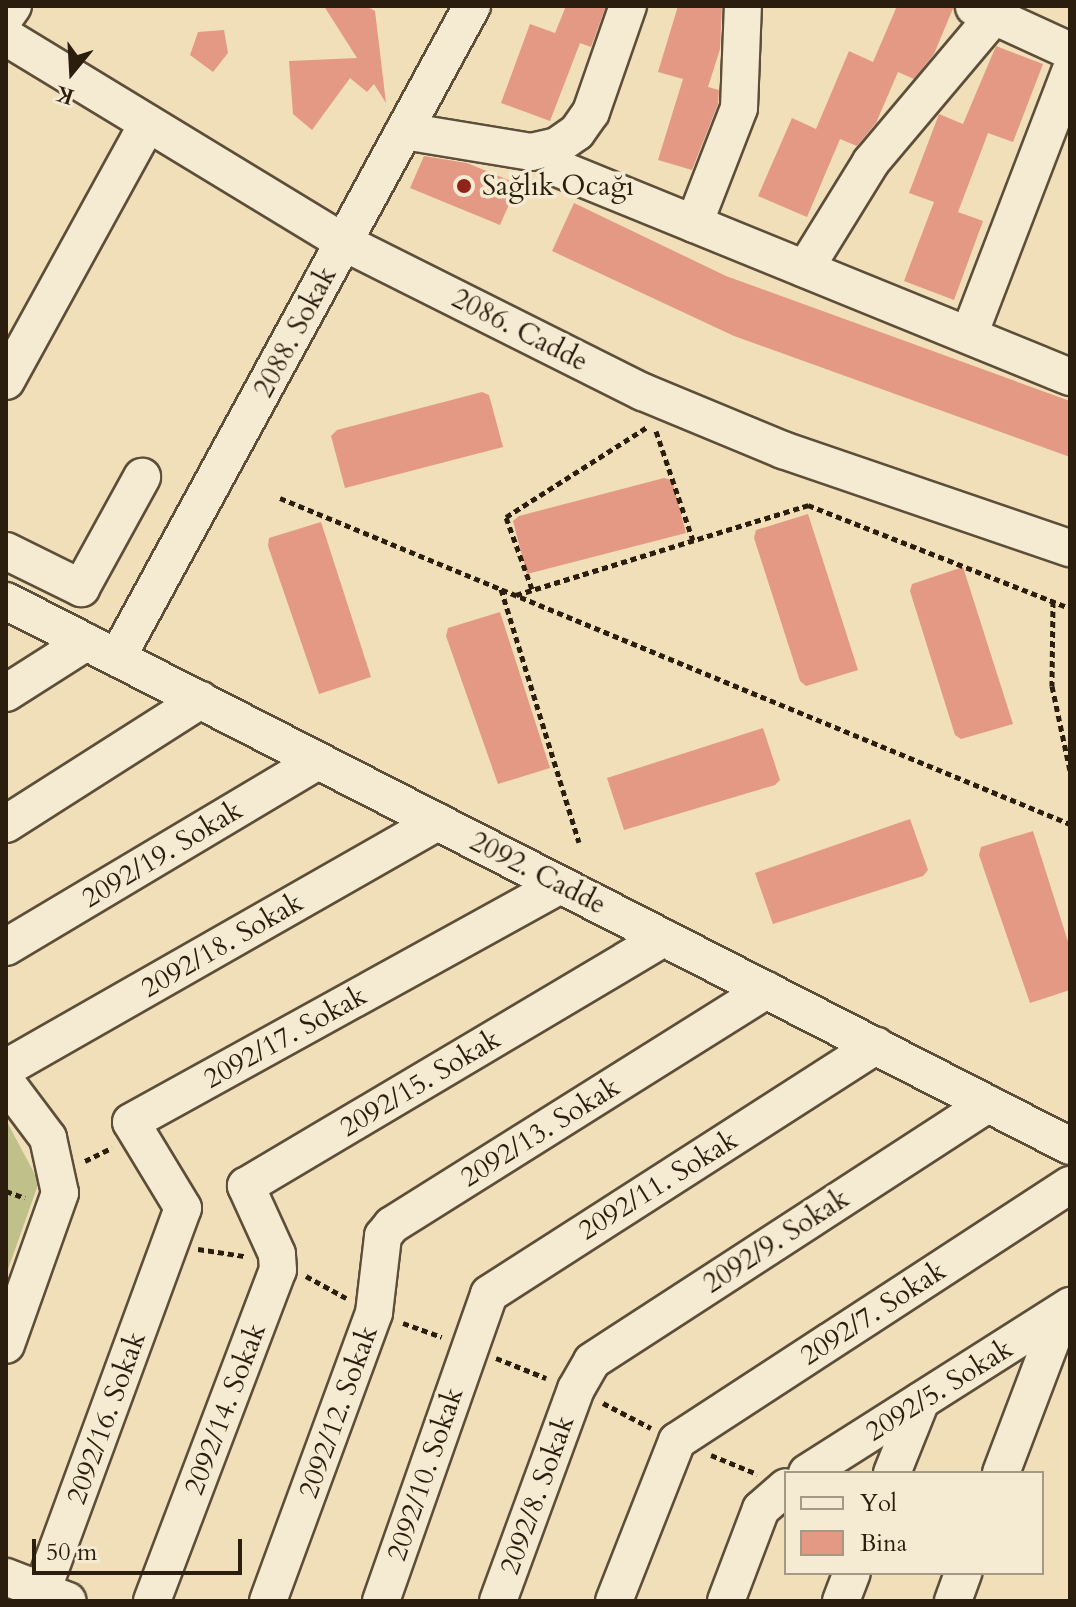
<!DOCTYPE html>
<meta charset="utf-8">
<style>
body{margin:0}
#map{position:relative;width:1076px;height:1607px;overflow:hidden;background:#f0dfb9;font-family:Cardo,serif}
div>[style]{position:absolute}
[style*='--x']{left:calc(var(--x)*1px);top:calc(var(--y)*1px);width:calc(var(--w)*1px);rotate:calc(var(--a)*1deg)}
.green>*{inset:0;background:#c0c08b}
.building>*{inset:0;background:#e49985}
.path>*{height:5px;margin-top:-2.5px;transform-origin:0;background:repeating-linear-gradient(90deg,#2c1e0e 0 6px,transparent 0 10px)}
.roads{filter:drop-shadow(2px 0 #5d4e39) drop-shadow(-2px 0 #5d4e39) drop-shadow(0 2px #5d4e39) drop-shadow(0 -2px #5d4e39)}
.minor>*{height:36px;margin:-18px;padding:0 18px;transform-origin:18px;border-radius:18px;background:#f5ead2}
.dots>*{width:22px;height:22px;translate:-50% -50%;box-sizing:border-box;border:4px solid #f5ead2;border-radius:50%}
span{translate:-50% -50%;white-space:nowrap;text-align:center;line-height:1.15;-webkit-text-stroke:7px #f5ead2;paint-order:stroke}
.poi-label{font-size:28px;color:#2c1e0e}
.left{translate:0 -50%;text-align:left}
.street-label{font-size:28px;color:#2c1e0e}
.frame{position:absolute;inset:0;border:8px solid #2c1e0e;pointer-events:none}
.legend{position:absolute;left:784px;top:1471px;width:260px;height:104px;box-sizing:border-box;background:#f5ead2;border:2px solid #a59884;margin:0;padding:10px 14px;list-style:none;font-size:24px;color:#2c1e0e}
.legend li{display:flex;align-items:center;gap:16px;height:40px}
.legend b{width:40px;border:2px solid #a59884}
.north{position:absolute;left:32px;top:32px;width:80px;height:80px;-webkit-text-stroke:6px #f5ead2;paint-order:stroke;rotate:198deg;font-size:22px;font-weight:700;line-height:32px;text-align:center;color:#2c1e0e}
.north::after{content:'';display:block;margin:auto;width:28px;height:36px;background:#2c1e0e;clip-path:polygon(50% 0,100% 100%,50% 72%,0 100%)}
.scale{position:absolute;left:32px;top:1539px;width:210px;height:36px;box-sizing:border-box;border:4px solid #2c1e0e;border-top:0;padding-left:10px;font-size:24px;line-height:28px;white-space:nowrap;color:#2c1e0e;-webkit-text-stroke:6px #f5ead2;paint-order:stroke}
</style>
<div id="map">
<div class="green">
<i style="clip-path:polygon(6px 1120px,39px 1182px,6px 1275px)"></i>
</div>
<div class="building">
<i style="clip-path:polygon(324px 6px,366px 6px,375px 11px,386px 103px,374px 84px,367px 92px,350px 78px,312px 130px,293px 114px,289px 61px,357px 58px)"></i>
<i style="clip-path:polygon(566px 6px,606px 6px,591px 47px,580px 43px,550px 121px,501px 103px,530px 24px,555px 33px)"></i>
<i style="clip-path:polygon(678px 6px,722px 6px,720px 49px,708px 87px,719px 90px,718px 104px,692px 170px,658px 160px,683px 79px,658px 72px)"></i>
<i style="clip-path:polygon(897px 6px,954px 6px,934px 54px,914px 79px,898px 72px,876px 123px,857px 146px,840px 139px,807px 217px,758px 196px,792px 118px,816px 129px,849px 51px,873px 62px)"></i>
<i style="clip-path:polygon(224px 30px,228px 53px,213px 72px,190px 55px,198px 32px)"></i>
<i style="clip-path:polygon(996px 46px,1043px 64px,1013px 142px,988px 133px,958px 212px,983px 221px,954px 300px,904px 281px,934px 202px,909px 193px,939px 114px,963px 124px)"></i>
<i style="clip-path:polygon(424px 156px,467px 163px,518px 184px,500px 225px,410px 188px)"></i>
<i style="clip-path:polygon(574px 203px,726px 276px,1070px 401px,1070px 457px,734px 336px,552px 251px)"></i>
<i style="clip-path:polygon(482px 392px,489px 395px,503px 447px,345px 488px,331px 436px,337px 430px)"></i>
<i style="clip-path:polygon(664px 478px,672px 480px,686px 533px,527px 574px,513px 521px,519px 516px)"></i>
<i style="clip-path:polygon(808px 514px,858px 670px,806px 686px,800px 681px,754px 538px,756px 530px)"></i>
<i style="clip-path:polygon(321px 522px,371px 677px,319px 694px,268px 546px,269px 538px)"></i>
<i style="clip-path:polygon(963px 567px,1013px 724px,961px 739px,955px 735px,910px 591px,912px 584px)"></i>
<i style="clip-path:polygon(500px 612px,550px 768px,498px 784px,446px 636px,448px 628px)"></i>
<i style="clip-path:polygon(763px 728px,780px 780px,775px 785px,624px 830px,607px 778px)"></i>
<i style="clip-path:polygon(910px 819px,928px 870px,923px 876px,773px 924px,755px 873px)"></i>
<i style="clip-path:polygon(1033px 831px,1070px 948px,1070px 990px,1030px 1003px,979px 855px,981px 847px)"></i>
</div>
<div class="path">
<i style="--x:656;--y:431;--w:115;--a:71.3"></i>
<i style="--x:280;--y:498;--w:855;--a:22.42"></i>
<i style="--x:501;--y:589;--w:265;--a:72.9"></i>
<i style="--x:532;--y:589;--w:77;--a:-109.9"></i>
<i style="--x:506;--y:517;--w:169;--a:-32.5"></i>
<i style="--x:516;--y:595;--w:306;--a:-17.1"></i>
<i style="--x:808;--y:505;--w:282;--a:21.5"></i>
<i style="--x:1053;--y:601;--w:85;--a:90.7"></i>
<i style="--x:1052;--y:686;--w:87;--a:78"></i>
<i style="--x:85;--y:1161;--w:30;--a:-26"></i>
<i style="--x:6;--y:1191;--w:20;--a:20"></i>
<i style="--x:198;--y:1249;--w:47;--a:8.7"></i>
<i style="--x:306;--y:1276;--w:46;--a:28.8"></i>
<i style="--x:403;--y:1323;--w:41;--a:19.7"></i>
<i style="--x:496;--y:1358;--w:54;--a:21.8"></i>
<i style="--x:603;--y:1403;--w:54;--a:27.5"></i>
<i style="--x:711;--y:1455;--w:50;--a:22.4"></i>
</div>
<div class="roads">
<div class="minor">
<i style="--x:974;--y:7;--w:106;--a:24.6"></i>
<i style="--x:6;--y:16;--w:12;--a:-55"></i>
<i style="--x:6;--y:37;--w:394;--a:31.3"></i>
<i style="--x:343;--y:242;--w:335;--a:26.6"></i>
<i style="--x:643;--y:392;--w:152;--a:22.5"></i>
<i style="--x:783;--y:450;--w:303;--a:18.9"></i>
<i style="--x:404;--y:131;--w:129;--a:9.4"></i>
<i style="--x:531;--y:152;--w:27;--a:-13"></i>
<i style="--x:557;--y:146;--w:24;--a:-35"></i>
<i style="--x:577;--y:132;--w:24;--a:-55"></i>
<i style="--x:591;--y:112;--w:112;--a:-70.8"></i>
<i style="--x:562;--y:170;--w:549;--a:22.17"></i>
<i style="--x:694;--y:224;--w:124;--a:-68.8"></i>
<i style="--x:739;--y:108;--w:102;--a:-87.8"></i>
<i style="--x:805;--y:269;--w:126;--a:-58.3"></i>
<i style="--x:871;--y:162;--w:191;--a:-49.9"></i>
<i style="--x:969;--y:335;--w:282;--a:-69"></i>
<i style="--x:6;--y:381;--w:294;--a:-61.2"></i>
<i style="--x:6;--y:551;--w:84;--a:26.3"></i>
<i style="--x:81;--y:588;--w:127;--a:-61.2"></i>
<i style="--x:6;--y:601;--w:1195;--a:27.12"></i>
<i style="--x:117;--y:658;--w:742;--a:-61.43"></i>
<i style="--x:6;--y:693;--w:95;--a:-32.5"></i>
<i style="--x:6;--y:824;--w:231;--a:-32.5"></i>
<i style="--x:6;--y:947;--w:363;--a:-30.8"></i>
<i style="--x:6;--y:1068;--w:497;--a:-29.7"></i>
<i style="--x:6;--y:1082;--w:70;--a:53.1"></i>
<i style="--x:48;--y:1138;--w:56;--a:77.7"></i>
<i style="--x:60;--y:1193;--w:161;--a:109.6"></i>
<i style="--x:807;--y:1473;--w:312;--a:-32.4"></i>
<i style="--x:892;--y:1473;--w:78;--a:-68.1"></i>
<i style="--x:1001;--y:1473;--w:172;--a:-69.2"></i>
<i style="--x:6;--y:1577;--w:66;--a:21.2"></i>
<i style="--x:42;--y:1591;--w:408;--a:-69.8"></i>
<i style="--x:183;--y:1208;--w:100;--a:-121.2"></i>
<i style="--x:131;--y:1122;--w:490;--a:-28.9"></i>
<i style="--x:152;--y:1601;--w:354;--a:-69.2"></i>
<i style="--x:278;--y:1270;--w:16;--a:-94"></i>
<i style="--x:277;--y:1254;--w:75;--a:-114.5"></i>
<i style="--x:246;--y:1186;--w:486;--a:-30.7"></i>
<i style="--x:268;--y:1601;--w:307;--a:-69.8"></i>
<i style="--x:374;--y:1313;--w:78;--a:-83.3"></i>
<i style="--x:383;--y:1236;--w:14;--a:-51"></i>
<i style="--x:392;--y:1225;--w:442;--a:-32.1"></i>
<i style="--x:381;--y:1601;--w:325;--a:-70.6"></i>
<i style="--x:489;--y:1294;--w:460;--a:-32.7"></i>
<i style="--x:498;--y:1601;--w:226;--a:-69.8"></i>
<i style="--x:576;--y:1389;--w:32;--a:-60"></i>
<i style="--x:592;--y:1361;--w:472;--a:-33"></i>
<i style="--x:614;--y:1601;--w:172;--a:-68.5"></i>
<i style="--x:677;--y:1441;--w:469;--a:-33.1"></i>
<i style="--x:726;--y:1601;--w:98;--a:-69.2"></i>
<i style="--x:761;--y:1509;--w:33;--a:-41"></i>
<i style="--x:841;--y:1601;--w:30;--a:-69"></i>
<i style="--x:953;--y:1601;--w:30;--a:-70"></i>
</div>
</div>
<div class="dots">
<i style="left:464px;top:186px;background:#8f2418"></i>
</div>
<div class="poi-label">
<span class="left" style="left:482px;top:186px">Sağlık Ocağı</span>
</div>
<div class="street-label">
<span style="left:520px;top:330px;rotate:27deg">2086. Cadde</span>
<span style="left:295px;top:332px;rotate:-62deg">2088. Sokak</span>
<span style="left:162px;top:854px;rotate:-31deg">2092/19. Sokak</span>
<span style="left:538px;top:873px;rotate:27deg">2092. Cadde</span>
<span style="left:222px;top:945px;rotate:-30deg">2092/18. Sokak</span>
<span style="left:285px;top:1037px;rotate:-29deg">2092/17. Sokak</span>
<span style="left:420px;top:1083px;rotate:-31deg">2092/15. Sokak</span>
<span style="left:540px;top:1132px;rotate:-32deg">2092/13. Sokak</span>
<span style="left:658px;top:1185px;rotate:-32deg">2092/11. Sokak</span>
<span style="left:776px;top:1241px;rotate:-33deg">2092/9. Sokak</span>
<span style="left:873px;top:1313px;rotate:-33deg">2092/7. Sokak</span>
<span style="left:939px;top:1390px;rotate:-32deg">2092/5. Sokak</span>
<span style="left:225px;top:1409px;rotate:-69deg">2092/14. Sokak</span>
<span style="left:338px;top:1412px;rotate:-70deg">2092/12. Sokak</span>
<span style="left:106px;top:1418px;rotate:-70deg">2092/16. Sokak</span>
<span style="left:425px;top:1474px;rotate:-71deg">2092/10. Sokak</span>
<span style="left:537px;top:1495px;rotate:-70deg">2092/8. Sokak</span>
</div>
<div class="frame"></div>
<ul class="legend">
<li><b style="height:10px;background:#f5ead2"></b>Yol</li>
<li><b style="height:22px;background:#e49985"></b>Bina</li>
</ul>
<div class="north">K</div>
<div class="scale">50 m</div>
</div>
